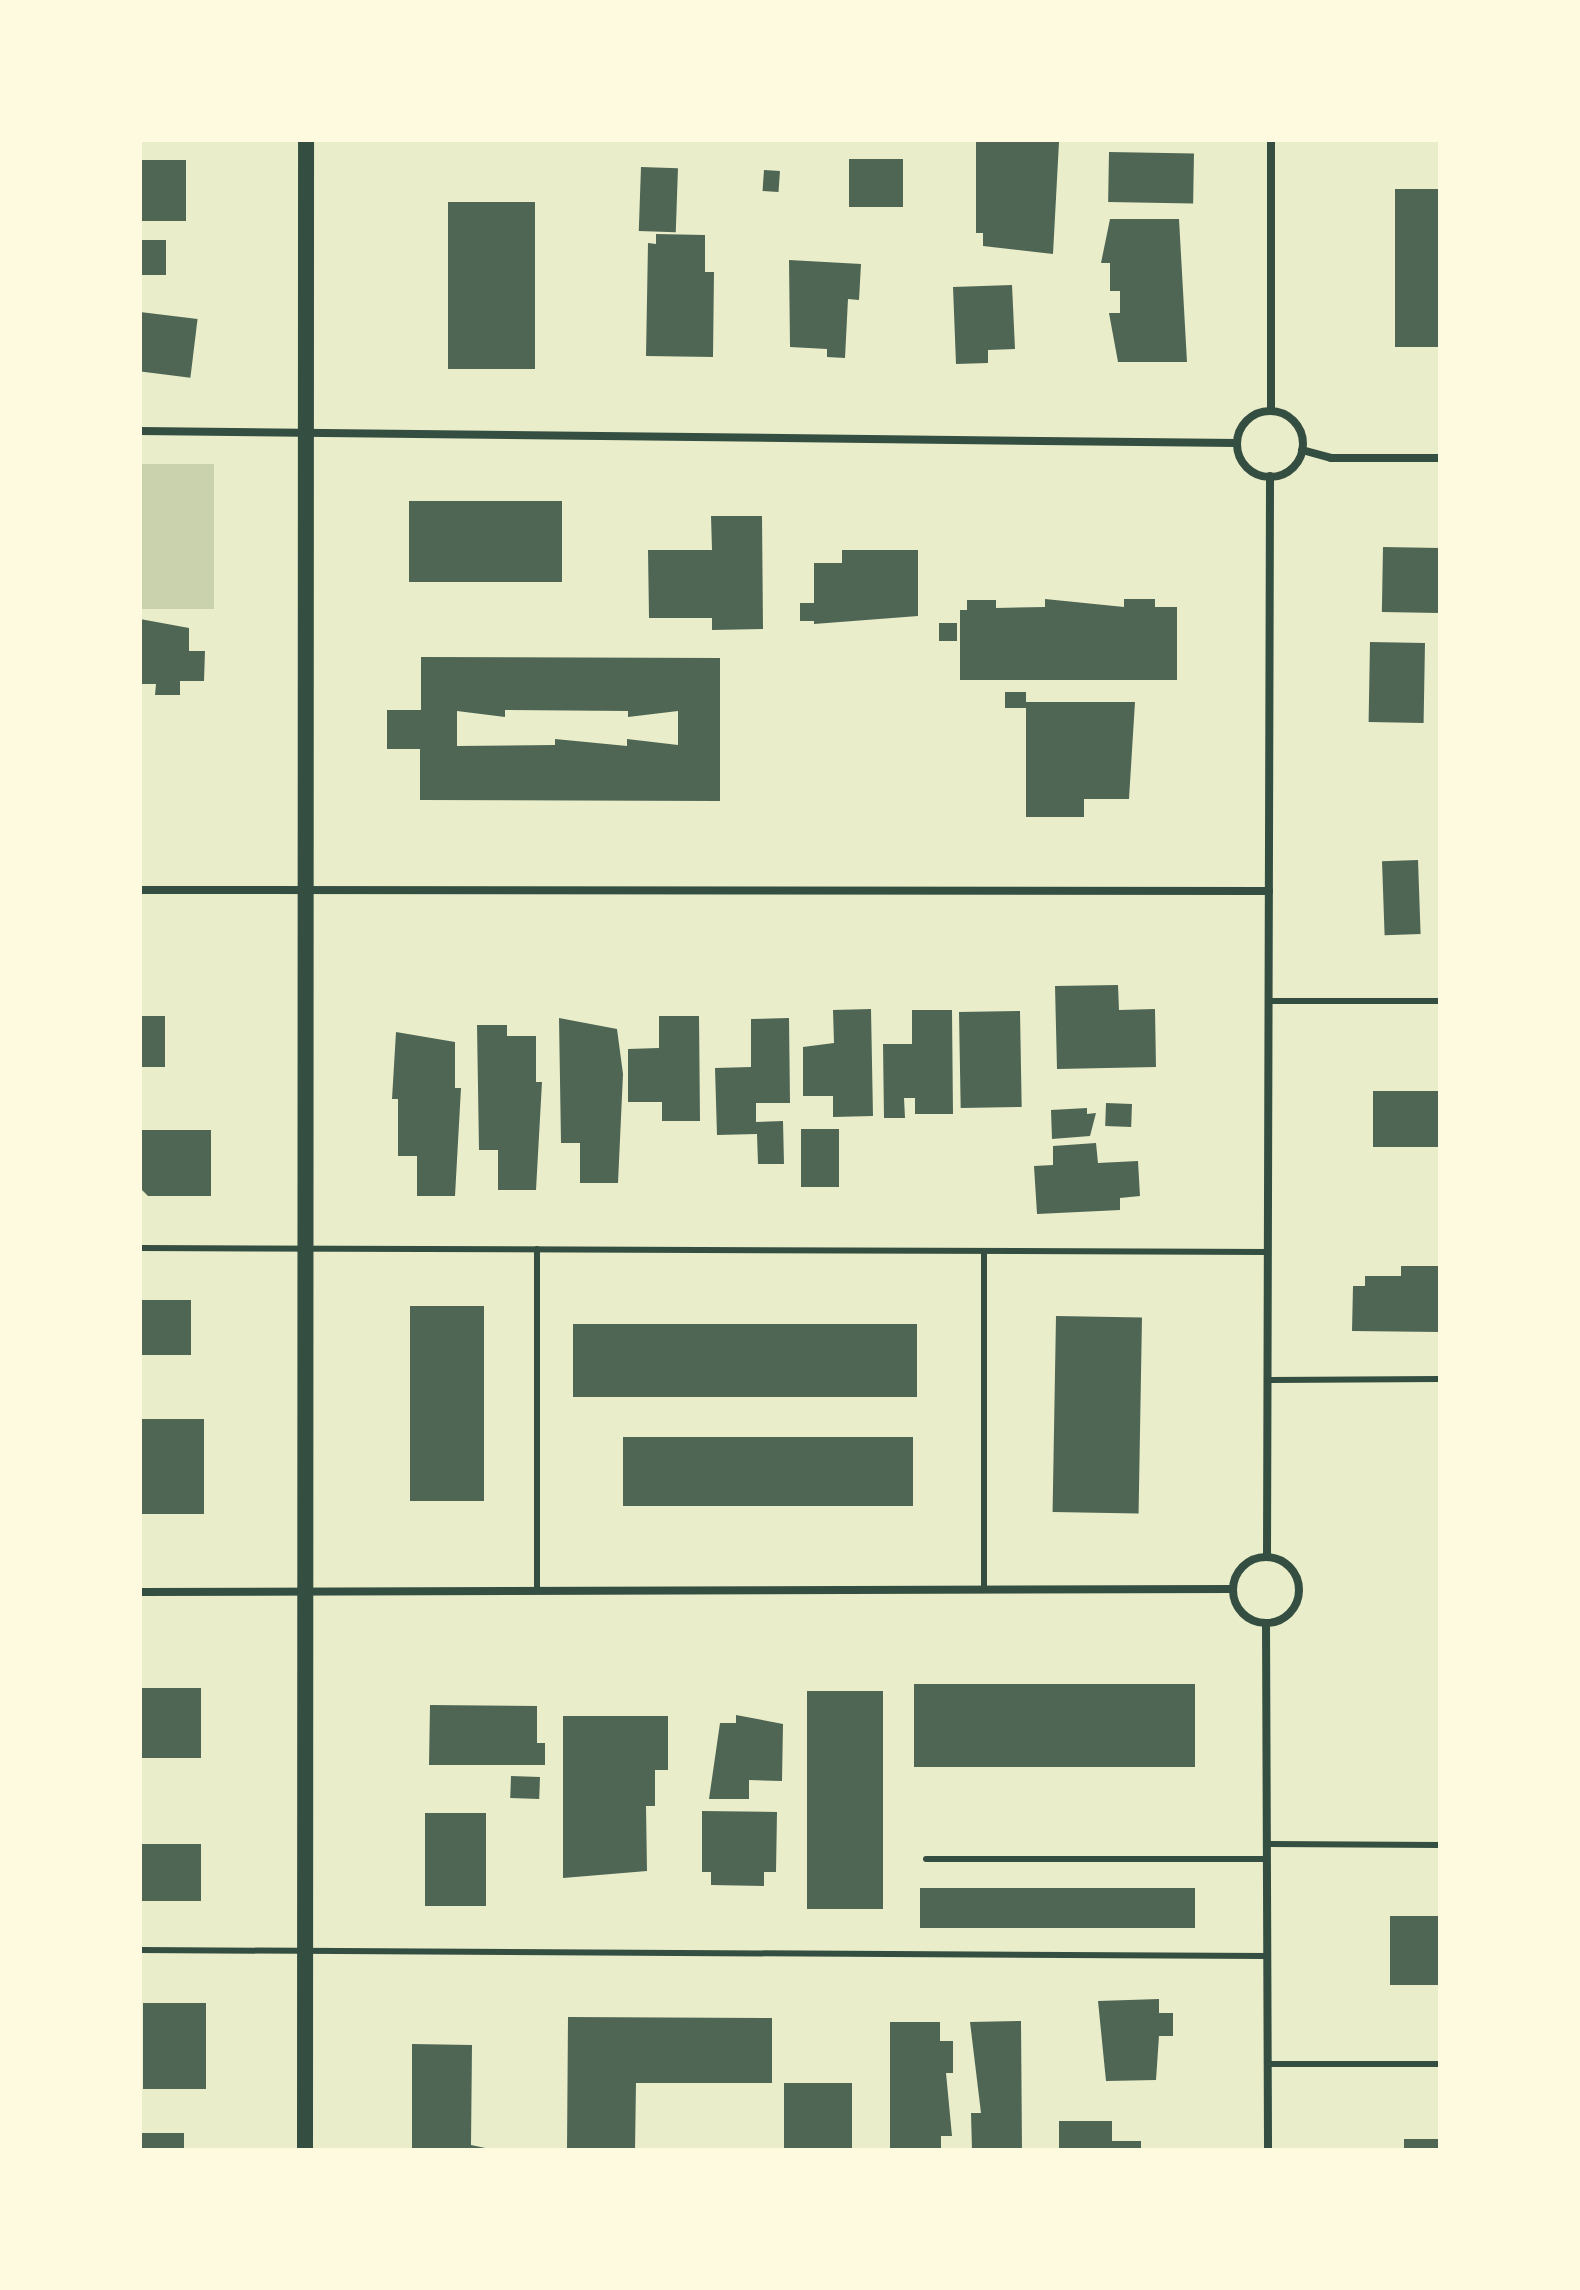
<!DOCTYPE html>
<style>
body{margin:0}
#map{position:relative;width:1580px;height:2290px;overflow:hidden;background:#e9edc9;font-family:Rubik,sans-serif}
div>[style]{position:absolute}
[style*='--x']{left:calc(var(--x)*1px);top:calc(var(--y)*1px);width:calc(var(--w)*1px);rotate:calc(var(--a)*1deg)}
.green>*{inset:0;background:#cad2ad;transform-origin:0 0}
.building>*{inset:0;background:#4f6655;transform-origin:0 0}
.service>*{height:6px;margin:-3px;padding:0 3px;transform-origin:3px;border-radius:3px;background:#344e41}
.minor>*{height:8px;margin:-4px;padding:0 4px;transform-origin:4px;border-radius:4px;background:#344e41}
.minor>.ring{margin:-4px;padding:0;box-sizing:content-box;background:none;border:8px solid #344e41;border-radius:50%}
.secondary>*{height:16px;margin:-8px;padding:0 8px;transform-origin:8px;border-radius:8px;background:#344e41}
span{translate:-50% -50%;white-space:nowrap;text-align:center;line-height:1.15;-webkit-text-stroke:8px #fefae0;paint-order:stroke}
.frame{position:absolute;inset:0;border:142px solid #fefae0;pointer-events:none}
</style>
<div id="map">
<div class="green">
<i style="left:140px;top:464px;width:74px;height:145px"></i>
</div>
<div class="building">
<i style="clip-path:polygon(976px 140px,1059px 142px,1053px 254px,983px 246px,983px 233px,976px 233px)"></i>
<i style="left:1109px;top:152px;width:85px;height:50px;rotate:1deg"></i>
<i style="left:849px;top:159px;width:54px;height:48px"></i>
<i style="left:140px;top:160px;width:46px;height:61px"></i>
<i style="left:641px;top:167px;width:37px;height:64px;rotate:2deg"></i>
<i style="left:764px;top:170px;width:16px;height:21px;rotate:4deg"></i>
<i style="left:1395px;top:189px;width:45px;height:158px"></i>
<i style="left:535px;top:202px;width:167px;height:87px;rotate:90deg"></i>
<i style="clip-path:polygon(1110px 219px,1179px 219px,1187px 362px,1118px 362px,1109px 313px,1120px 313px,1120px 291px,1110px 291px,1110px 263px,1101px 263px)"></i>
<i style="clip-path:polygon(656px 234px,705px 235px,705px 272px,714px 272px,713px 357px,646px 356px,648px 243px,656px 244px)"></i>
<i style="left:140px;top:240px;width:26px;height:35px"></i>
<i style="clip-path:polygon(789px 260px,861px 264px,859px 300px,848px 299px,845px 358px,827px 357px,827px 349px,790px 347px)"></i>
<i style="clip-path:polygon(1012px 285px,1015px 349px,988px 350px,988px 363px,956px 364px,953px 287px)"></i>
<i style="left:140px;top:312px;width:58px;height:59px;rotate:7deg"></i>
<i style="left:409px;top:501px;width:153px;height:81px"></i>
<i style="clip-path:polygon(711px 516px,762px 516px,763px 629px,712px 630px,712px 618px,649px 618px,648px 550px,712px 550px)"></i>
<i style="left:1383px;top:547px;width:57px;height:65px;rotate:1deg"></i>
<i style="clip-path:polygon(842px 550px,918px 550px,918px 616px,814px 624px,814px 563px,842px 563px)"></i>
<i style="clip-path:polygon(1045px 599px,1124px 607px,1124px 599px,1155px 599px,1155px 607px,1177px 607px,1177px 680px,960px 680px,960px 610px,967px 610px,967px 600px,996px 600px,996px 608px,1045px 607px)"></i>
<i style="left:800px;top:603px;width:14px;height:18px"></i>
<i style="clip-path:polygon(140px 619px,189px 628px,189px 651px,205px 651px,204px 681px,180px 681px,180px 695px,155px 695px,156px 684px,140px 684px)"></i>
<i style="left:939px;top:623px;width:18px;height:18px"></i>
<i style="left:1370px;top:642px;width:55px;height:80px;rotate:1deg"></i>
<i style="clip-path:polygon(evenodd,421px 657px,720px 658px,720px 801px,420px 800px,420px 749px,387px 749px,387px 710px,421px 710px,421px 657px,505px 710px,628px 711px,628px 717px,678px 711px,678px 745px,627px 739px,627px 746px,555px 739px,555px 745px,457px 746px,457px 711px,505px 717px,505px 710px)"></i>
<i style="clip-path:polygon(1005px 692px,1026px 692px,1026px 702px,1135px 702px,1129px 799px,1084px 799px,1084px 817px,1026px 817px,1026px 708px,1005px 708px)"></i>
<i style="left:1418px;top:860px;width:74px;height:36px;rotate:88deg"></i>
<i style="clip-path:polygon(1118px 985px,1119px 1010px,1155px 1009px,1156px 1067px,1057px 1069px,1055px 986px)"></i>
<i style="clip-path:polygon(871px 1009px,873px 1116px,833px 1117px,833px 1096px,803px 1096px,803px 1047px,834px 1043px,833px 1010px)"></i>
<i style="clip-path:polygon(912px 1010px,952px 1010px,953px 1114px,915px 1114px,915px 1098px,904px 1098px,905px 1118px,884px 1118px,883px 1044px,912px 1044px)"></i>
<i style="left:1020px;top:1011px;width:96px;height:61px;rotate:89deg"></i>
<i style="left:140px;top:1016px;width:25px;height:51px"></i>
<i style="clip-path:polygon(659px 1016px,699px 1016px,700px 1121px,662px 1121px,662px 1102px,628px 1102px,628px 1049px,659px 1048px)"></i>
<i style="clip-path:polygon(559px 1018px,617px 1029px,623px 1074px,618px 1183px,580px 1183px,580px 1143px,561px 1143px)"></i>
<i style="clip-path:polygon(789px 1018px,790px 1103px,756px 1103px,756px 1122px,783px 1121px,784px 1164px,758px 1164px,757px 1134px,717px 1135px,715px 1068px,751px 1067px,751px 1019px)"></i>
<i style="clip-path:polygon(477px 1025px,507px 1025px,507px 1036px,536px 1036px,536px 1082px,542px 1082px,536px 1190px,498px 1190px,498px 1150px,479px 1150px)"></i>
<i style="clip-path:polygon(396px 1032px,455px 1042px,455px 1088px,461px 1088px,455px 1196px,417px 1196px,417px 1156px,398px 1156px,398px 1099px,392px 1099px)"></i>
<i style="left:1373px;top:1091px;width:67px;height:56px"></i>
<i style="left:1106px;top:1103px;width:26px;height:23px;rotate:2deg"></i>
<i style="clip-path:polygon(1087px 1108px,1087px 1114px,1096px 1113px,1090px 1136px,1052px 1139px,1051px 1110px)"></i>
<i style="left:801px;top:1129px;width:38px;height:58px"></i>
<i style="clip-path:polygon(142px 1130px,211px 1130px,211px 1196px,148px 1196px,140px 1188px)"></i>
<i style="clip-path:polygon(1096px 1143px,1098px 1163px,1138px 1161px,1140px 1196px,1120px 1198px,1120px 1210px,1037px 1214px,1034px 1166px,1053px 1165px,1053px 1146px)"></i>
<i style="clip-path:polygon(1401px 1266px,1438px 1266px,1440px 1332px,1352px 1331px,1353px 1286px,1365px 1286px,1365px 1276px,1401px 1276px)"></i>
<i style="left:140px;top:1300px;width:51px;height:55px"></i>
<i style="left:410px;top:1306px;width:74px;height:195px"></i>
<i style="left:1056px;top:1316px;width:86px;height:196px;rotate:1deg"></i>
<i style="left:573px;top:1324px;width:344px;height:73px"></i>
<i style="left:142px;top:1419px;width:62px;height:95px"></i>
<i style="left:623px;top:1437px;width:290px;height:69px"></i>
<i style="left:914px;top:1684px;width:281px;height:83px"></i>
<i style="left:140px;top:1688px;width:61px;height:70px"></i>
<i style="left:807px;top:1691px;width:76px;height:218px"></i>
<i style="clip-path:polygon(430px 1705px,537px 1706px,537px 1743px,545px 1743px,545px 1765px,429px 1765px)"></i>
<i style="clip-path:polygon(736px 1715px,783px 1724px,782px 1781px,749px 1780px,749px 1799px,709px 1799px,720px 1723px,736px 1723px)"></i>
<i style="clip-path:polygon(563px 1716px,668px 1716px,668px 1770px,655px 1770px,655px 1806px,646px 1806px,647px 1871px,563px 1878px)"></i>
<i style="left:511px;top:1776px;width:29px;height:22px;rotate:2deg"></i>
<i style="clip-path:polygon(702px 1811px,777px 1812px,776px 1872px,764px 1872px,764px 1886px,711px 1885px,711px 1872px,702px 1872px)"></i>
<i style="left:425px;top:1813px;width:61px;height:93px"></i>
<i style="left:140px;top:1844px;width:61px;height:57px"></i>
<i style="left:920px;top:1888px;width:275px;height:40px"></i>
<i style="left:1440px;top:1916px;width:69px;height:50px;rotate:90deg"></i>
<i style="clip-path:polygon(1159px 1999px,1159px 2013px,1173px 2013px,1173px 2036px,1159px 2036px,1156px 2080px,1106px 2081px,1098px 2001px)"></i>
<i style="left:143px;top:2003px;width:63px;height:86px"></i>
<i style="clip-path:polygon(568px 2017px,772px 2018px,772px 2083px,636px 2083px,635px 2150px,567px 2150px)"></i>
<i style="clip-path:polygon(1021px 2021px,1022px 2150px,972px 2150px,971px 2113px,981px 2113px,970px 2022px)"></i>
<i style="clip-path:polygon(890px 2022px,940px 2022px,940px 2041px,953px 2041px,953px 2073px,946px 2073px,952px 2136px,941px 2136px,941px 2150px,890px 2150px)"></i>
<i style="clip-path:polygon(412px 2044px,472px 2045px,471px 2145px,495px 2150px,412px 2150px)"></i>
<i style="left:784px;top:2083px;width:68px;height:67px"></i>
<i style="clip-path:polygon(1059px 2121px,1112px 2121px,1112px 2141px,1141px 2141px,1141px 2150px,1059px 2150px)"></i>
<i style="left:140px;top:2133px;width:44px;height:17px"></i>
<i style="left:1440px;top:2139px;width:11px;height:36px;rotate:90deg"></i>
</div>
<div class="service">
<i style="--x:1269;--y:1001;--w:171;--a:0"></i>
<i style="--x:140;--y:1248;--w:1128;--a:0.2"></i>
<i style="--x:537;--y:1249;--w:342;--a:90"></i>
<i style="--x:984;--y:1251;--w:339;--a:90"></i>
<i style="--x:1267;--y:1380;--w:173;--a:-0.3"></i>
<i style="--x:1267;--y:1844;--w:173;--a:0.3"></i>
<i style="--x:926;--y:1859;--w:341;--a:0"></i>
<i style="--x:140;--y:1950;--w:1127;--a:0.31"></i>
<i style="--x:1267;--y:2064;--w:173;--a:0"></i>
</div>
<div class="minor">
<i style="--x:1271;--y:140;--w:271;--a:90"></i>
<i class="ring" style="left:1237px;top:411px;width:58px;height:58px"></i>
<i style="--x:140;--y:431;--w:1097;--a:0.63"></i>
<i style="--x:1302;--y:450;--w:30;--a:15"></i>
<i style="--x:1331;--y:458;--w:109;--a:0"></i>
<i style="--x:140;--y:890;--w:1129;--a:0.05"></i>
<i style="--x:1267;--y:1557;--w:1081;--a:-89.84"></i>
<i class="ring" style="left:1233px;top:1557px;width:58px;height:58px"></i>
<i style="--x:140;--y:1592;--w:1093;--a:-0.16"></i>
<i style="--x:1266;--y:1623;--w:527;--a:89.78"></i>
</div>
<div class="secondary">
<i style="--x:305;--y:2150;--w:2010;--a:-89.97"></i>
</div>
<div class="frame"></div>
</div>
